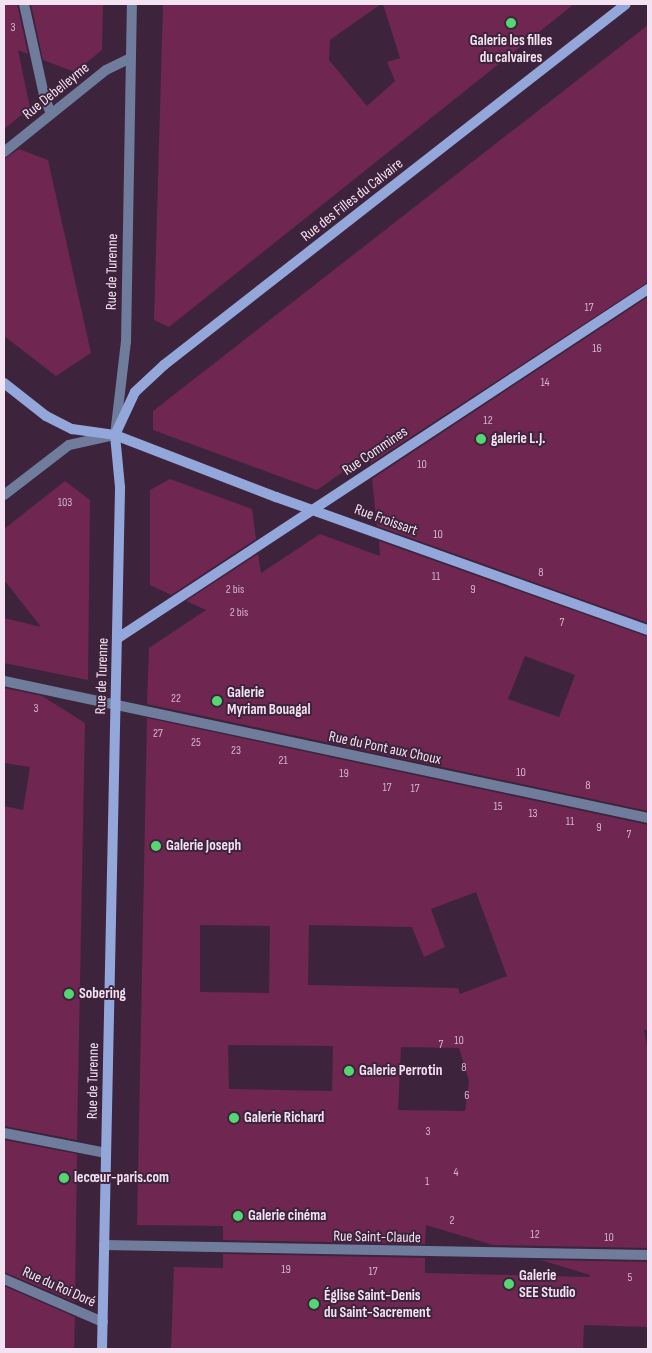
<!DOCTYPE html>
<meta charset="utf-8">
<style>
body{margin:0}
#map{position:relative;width:652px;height:1353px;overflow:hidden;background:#3d243c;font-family:"Sofia Sans Condensed",sans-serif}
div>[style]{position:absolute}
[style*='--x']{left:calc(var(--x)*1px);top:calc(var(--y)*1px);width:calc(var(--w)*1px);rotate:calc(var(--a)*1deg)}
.building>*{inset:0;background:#6f2650}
.street>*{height:10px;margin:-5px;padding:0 5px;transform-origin:5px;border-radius:5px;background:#6f7c9c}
.secondary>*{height:10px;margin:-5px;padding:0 5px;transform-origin:5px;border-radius:5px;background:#94a7db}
.dots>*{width:14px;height:14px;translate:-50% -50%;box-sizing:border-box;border:2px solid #3d243c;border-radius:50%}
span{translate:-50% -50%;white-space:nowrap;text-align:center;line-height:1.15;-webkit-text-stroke:4px #3d243c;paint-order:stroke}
.number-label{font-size:12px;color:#d2b3ca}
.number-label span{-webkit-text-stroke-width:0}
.poi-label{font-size:15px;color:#f3e2f2;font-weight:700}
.left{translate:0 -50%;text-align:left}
.street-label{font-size:15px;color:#f3e2f2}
.frame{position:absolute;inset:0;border:5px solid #f3e2f2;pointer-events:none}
</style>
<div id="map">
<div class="building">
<i style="clip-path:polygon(4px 4px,17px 4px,28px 54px,18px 50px,30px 108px,4px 129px)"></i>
<i style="clip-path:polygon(31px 4px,103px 4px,102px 50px,75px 72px,43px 60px)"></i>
<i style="clip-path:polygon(163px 4px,381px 4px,330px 40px,329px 60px,367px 106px,395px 81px,387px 62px,400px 58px,383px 4px,574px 4px,169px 327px,154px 320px)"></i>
<i style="clip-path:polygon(648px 25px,648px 282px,371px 463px,370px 453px,317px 490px,153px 430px,153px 411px)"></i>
<i style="clip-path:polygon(19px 149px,48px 160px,91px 353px,56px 376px,4px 336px,4px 159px)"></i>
<i style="clip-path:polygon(648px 297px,648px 623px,377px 526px,372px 479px)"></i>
<i style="clip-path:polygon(170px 479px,252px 509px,256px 539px,171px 595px,150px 585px,150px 490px)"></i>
<i style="clip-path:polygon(65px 481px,90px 500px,88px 680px,4px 663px,4px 618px,41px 627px,4px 580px,4px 529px)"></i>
<i style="clip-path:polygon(evenodd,320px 534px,380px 556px,379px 541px,648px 637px,648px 811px,147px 704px,149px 648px,206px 610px,186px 601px,258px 554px,261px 573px,320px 534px,525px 656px,575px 675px,559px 717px,508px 699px,525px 656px)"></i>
<i style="clip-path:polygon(4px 688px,42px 696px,85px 723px,77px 1140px,4px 1126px,4px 806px,23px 810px,30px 767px,4px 763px)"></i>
<i style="clip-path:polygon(evenodd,147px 718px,648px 825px,648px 1030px,644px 1030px,648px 1051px,648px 1248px,493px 1245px,426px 1225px,425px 1244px,223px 1240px,223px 1226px,137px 1225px,147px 718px,476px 892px,507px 976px,460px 994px,458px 988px,308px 985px,309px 925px,412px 927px,424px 957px,445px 947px,431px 909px,476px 892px,147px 718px,200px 925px,270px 926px,269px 993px,200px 992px,200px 925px,147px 718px,228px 1045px,333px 1046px,332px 1091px,229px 1089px,228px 1045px,147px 718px,401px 1047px,459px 1048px,469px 1081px,465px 1111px,398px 1110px,401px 1047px)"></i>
<i style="clip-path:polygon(4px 1140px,77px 1154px,75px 1302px,4px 1272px)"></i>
<i style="clip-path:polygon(223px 1254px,425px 1258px,425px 1273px,589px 1277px,590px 1275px,541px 1260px,648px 1262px,648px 1327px,584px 1325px,583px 1349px,171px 1349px,174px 1267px,223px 1268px)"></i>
<i style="clip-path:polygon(4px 1286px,75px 1317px,74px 1349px,4px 1349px)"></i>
</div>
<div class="street">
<i style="--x:24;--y:4;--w:93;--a:77.6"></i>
<i style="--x:44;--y:95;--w:20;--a:70"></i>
<i style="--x:4;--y:152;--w:131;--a:-38.8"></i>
<i style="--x:106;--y:70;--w:28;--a:-26"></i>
<i style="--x:4;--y:495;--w:82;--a:-37.6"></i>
<i style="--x:69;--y:445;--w:47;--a:-12.3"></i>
<i style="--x:115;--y:435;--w:94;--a:-83.3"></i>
<i style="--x:126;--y:342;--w:338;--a:-89"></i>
<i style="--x:4;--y:681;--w:658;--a:12.01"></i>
<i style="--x:4;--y:1133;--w:104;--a:11.1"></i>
<i style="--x:104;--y:1245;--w:544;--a:1.05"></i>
<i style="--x:4;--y:1279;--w:108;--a:23.5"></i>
</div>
<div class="secondary">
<i style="--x:4;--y:383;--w:53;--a:38.2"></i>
<i style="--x:46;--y:416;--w:29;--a:27"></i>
<i style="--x:72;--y:429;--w:43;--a:7.9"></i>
<i style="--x:115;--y:435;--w:173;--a:21.1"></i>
<i style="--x:276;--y:497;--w:395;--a:19.7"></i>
<i style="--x:115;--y:435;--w:47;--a:-65.1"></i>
<i style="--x:135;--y:392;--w:40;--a:-43"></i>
<i style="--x:164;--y:365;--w:586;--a:-38"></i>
<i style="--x:118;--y:638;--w:635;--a:-33.36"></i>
<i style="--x:102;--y:1349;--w:862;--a:-88.8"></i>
<i style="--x:120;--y:487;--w:52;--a:-95.5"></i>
</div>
<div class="dots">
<i style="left:511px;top:23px;background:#54d672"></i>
<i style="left:481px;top:439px;background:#54d672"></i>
<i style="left:217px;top:701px;background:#54d672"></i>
<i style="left:156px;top:846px;background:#54d672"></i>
<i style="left:69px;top:994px;background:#54d672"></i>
<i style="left:349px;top:1071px;background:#54d672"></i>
<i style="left:234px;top:1118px;background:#54d672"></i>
<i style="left:64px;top:1178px;background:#54d672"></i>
<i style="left:238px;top:1216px;background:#54d672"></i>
<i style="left:509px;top:1284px;background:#54d672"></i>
<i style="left:314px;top:1304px;background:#54d672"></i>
</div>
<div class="number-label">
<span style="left:13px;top:28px">3</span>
<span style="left:589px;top:308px">17</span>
<span style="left:597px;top:349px">16</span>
<span style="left:545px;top:383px">14</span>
<span style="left:488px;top:421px">12</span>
<span style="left:422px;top:465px">10</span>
<span style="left:65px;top:503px">103</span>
<span style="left:438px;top:535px">10</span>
<span style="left:541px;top:573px">8</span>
<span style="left:436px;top:577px">11</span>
<span style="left:235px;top:590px">2 bis</span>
<span style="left:473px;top:590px">9</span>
<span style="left:239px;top:613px">2 bis</span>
<span style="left:562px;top:623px">7</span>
<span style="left:176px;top:699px">22</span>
<span style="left:36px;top:709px">3</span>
<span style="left:158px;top:734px">27</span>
<span style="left:196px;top:743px">25</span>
<span style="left:236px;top:751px">23</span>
<span style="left:283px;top:761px">21</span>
<span style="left:521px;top:773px">10</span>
<span style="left:344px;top:774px">19</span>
<span style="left:588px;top:786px">8</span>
<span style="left:387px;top:788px">17</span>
<span style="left:415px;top:789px">17</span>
<span style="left:498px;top:807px">15</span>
<span style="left:533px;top:814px">13</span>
<span style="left:570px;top:822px">11</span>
<span style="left:599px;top:828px">9</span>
<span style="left:629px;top:835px">7</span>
<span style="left:459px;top:1041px">10</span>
<span style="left:441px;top:1045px">7</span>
<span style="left:464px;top:1068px">8</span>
<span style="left:467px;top:1096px">6</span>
<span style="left:428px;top:1132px">3</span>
<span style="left:456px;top:1173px">4</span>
<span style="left:427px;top:1182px">1</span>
<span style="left:452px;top:1221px">2</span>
<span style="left:535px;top:1235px">12</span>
<span style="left:609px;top:1238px">10</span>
<span style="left:286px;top:1270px">19</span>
<span style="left:373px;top:1272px">17</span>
<span style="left:630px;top:1278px">5</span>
</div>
<div class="poi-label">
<span style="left:511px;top:49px">Galerie les filles<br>du calvaires</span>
<span class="left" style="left:491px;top:439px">galerie L.J.</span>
<span class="left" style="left:227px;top:701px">Galerie<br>Myriam Bouagal</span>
<span class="left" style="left:166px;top:846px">Galerie Joseph</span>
<span class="left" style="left:79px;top:994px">Sobering</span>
<span class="left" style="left:359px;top:1071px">Galerie Perrotin</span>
<span class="left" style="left:244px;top:1118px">Galerie Richard</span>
<span class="left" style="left:74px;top:1178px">lecœur-paris.com</span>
<span class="left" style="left:248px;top:1216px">Galerie cinéma</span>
<span class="left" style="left:519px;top:1284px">Galerie<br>SEE Studio</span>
<span class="left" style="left:324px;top:1304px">Église Saint-Denis<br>du Saint-Sacrement</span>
</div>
<div class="street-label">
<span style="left:56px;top:91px;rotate:-39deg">Rue Debelleyme</span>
<span style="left:352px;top:200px;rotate:-38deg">Rue des Filles du Calvaire</span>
<span style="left:112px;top:272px;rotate:-89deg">Rue de Turenne</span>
<span style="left:375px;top:451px;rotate:-34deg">Rue Commines</span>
<span style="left:386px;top:520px;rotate:20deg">Rue Froissart</span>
<span style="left:102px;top:676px;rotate:-88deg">Rue de Turenne</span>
<span style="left:385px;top:748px;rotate:12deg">Rue du Pont aux Choux</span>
<span style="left:93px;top:1081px;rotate:-89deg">Rue de Turenne</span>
<span style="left:377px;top:1237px;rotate:1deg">Rue Saint-Claude</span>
<span style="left:59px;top:1287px;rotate:24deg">Rue du Roi Doré</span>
</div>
<div class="frame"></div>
</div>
